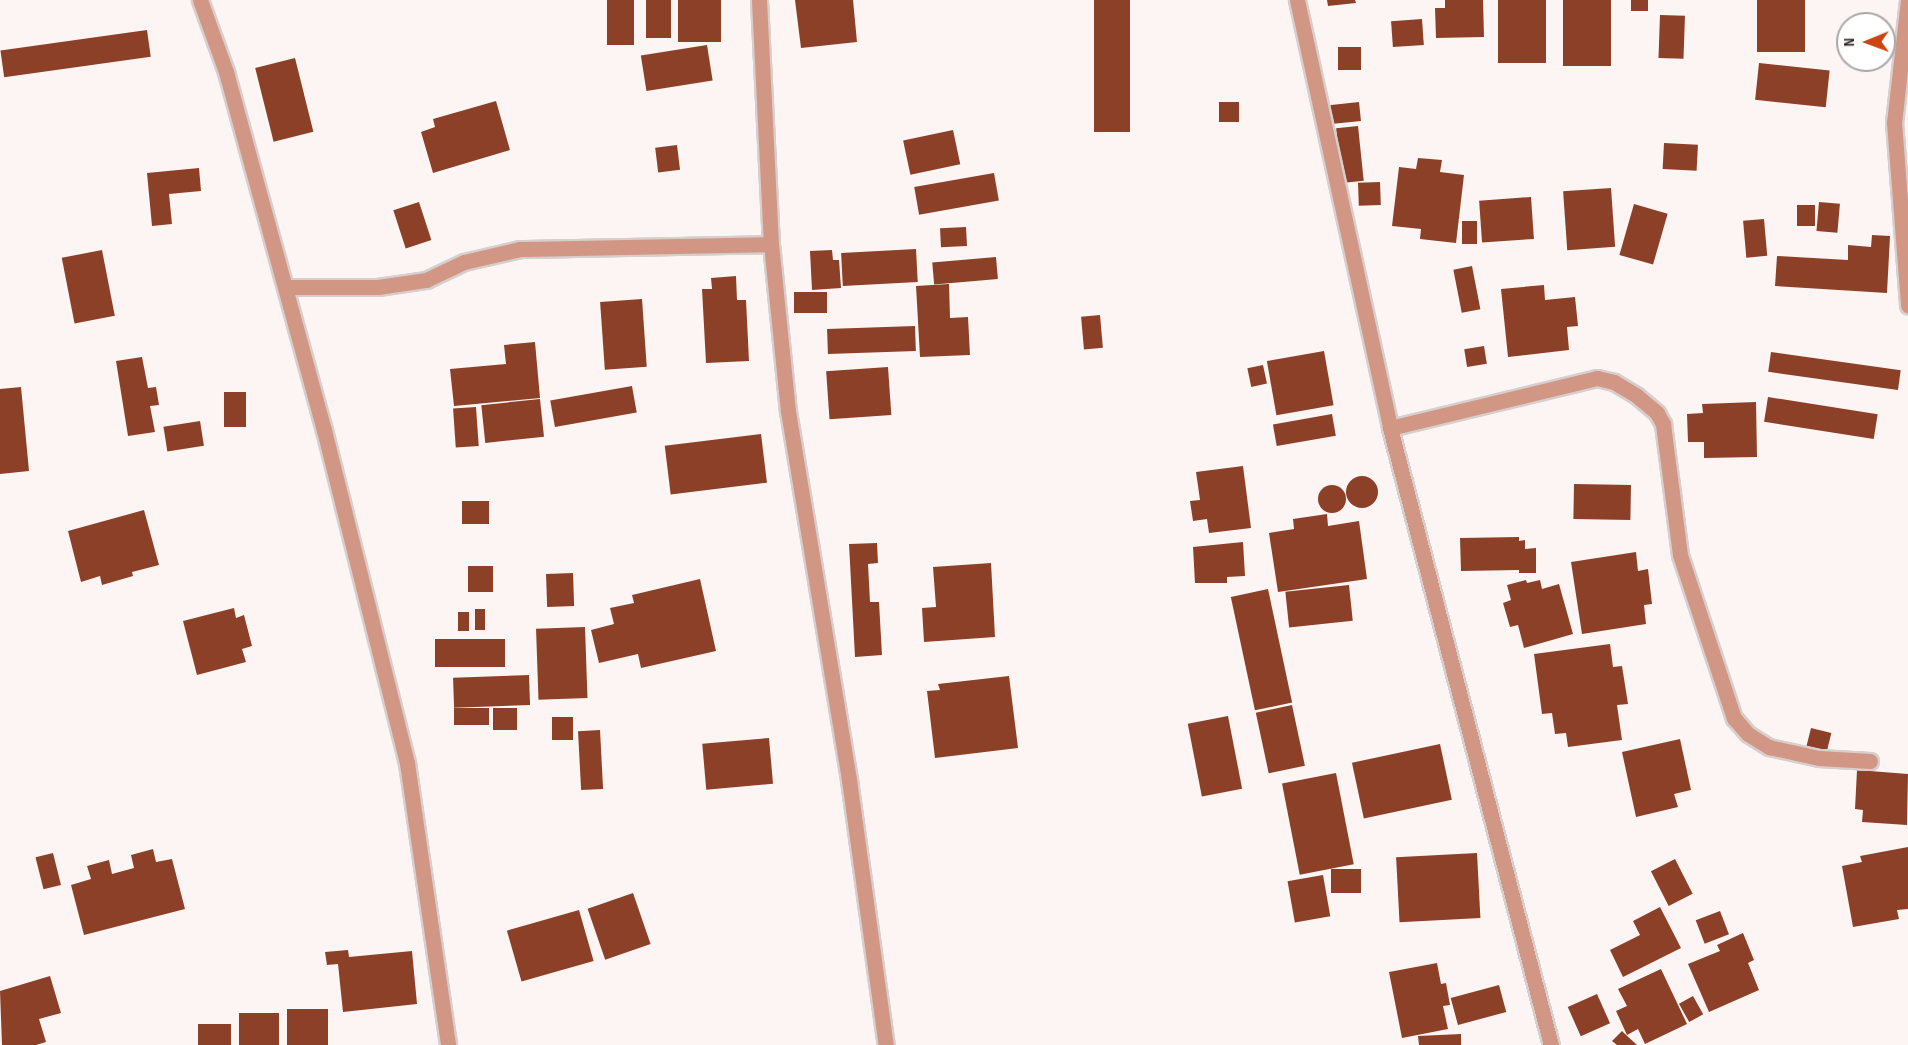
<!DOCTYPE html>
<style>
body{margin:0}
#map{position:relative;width:1908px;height:1045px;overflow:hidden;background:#fdf5f3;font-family:"Sofia Sans Condensed",sans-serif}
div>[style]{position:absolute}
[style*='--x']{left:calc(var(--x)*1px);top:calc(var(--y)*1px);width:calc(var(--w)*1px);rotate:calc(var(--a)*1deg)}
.building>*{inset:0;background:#8d4028;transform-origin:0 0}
.round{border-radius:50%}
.roads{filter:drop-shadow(2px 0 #d7cfcd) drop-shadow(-2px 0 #d7cfcd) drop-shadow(0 2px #d7cfcd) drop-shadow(0 -2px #d7cfcd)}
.minor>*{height:15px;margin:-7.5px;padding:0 7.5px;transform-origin:7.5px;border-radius:7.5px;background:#d29684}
span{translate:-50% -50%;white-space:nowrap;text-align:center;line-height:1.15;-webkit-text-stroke:6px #fff;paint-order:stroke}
.north{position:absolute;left:1836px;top:12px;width:60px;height:60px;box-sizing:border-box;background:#fff;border:2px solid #aaa7a7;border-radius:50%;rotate:269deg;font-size:16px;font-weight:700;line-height:24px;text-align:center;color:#2b2422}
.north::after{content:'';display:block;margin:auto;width:21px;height:27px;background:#cb4411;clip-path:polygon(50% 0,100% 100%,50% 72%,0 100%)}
</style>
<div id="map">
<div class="building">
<i style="left:607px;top:0;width:27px;height:45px"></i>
<i style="left:646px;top:0;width:25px;height:38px"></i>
<i style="left:678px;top:0;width:43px;height:42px"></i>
<i style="clip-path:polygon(795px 0,853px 0,857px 42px,801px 48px)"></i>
<i style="left:1094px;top:0;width:36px;height:132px"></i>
<i style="clip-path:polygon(1327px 0,1355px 0,1356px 3px,1328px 6px)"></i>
<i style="clip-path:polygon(1445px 0,1483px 0,1484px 37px,1436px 38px,1435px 8px,1445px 8px)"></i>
<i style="left:1498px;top:0;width:48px;height:63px"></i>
<i style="left:1563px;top:0;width:48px;height:66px"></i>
<i style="left:1631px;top:0;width:17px;height:11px"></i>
<i style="left:1757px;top:0;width:48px;height:52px"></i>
<i style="left:1660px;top:15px;width:25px;height:43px;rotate:2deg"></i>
<i style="left:1422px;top:19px;width:26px;height:31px;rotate:86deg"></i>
<i style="left:147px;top:30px;width:27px;height:148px;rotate:82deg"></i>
<i style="left:707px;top:45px;width:36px;height:67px;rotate:81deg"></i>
<i style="left:1338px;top:47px;width:23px;height:23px"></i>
<i style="left:295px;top:58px;width:76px;height:41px;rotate:76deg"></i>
<i style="left:1759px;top:63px;width:71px;height:37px;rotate:6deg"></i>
<i style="clip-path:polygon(496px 101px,510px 150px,433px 173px,421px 132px,435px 127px,433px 119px)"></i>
<i style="left:1219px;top:102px;width:20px;height:20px"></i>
<i style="left:1359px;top:102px;width:19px;height:35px;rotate:84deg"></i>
<i style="left:1358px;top:126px;width:55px;height:22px;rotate:84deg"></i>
<i style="left:953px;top:130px;width:35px;height:51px;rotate:78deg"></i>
<i style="left:1664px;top:143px;width:34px;height:26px;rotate:3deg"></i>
<i style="left:677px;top:145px;width:25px;height:22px;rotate:83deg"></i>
<i style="clip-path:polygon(1418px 158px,1442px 160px,1440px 172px,1464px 175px,1456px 243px,1420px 239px,1421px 229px,1392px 226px,1399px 167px,1416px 169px)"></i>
<i style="clip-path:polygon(199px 168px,201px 191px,169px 194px,172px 224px,152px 226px,147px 173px)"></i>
<i style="left:994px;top:173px;width:28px;height:81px;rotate:80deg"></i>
<i style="left:1380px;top:182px;width:23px;height:22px;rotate:88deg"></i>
<i style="left:1611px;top:188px;width:59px;height:48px;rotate:86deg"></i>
<i style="left:1531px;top:197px;width:42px;height:52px;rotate:86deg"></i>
<i style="left:419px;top:202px;width:40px;height:27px;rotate:72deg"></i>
<i style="left:1819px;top:202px;width:21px;height:29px;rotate:5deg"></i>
<i style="left:1634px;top:204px;width:35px;height:53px;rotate:16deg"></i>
<i style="left:1797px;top:205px;width:18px;height:21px"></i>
<i style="left:1764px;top:219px;width:37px;height:21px;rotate:85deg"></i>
<i style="left:1462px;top:221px;width:15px;height:23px"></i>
<i style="left:966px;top:227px;width:19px;height:26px;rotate:87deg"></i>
<i style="clip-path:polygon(1872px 235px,1890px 236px,1887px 293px,1775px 286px,1777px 256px,1848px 260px,1848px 245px,1871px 247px)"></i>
<i style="left:916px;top:249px;width:33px;height:75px;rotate:87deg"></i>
<i style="left:102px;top:250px;width:67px;height:41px;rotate:79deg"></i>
<i style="clip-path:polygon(832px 250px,833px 260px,839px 260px,841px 288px,812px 290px,810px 251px)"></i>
<i style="left:996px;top:257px;width:22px;height:64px;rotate:85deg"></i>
<i style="left:1472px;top:266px;width:44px;height:19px;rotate:79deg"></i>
<i style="clip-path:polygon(736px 276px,737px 300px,746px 300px,749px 361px,706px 363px,702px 289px,712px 289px,711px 278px)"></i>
<i style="clip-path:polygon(949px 284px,950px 318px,968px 317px,970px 355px,920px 357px,916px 286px)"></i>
<i style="clip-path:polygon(1544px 285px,1545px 300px,1575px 297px,1578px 326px,1567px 327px,1569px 350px,1508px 357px,1501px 289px)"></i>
<i style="left:794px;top:292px;width:33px;height:21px"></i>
<i style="left:642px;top:299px;width:68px;height:42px;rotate:86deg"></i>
<i style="left:1100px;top:315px;width:33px;height:19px;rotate:85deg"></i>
<i style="left:915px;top:326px;width:25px;height:88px;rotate:88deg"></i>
<i style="clip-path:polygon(535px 342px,540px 398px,454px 406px,450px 369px,506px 364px,504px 345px)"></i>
<i style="left:1484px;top:346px;width:18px;height:20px;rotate:81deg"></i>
<i style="left:1324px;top:351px;width:55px;height:58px;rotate:80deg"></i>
<i style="left:1771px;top:352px;width:131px;height:20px;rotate:8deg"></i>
<i style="clip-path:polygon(142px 357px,148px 388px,156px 387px,159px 405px,150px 406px,155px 432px,128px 436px,116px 361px)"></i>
<i style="left:1263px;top:365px;width:19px;height:16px;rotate:78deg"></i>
<i style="left:888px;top:367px;width:48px;height:62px;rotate:86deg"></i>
<i style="left:632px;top:386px;width:27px;height:83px;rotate:80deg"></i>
<i style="clip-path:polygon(21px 387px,29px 471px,0 474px,0 389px)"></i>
<i style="left:246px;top:392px;width:35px;height:22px;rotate:90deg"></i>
<i style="left:1768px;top:397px;width:111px;height:25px;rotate:9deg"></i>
<i style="left:540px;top:399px;width:38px;height:59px;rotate:84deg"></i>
<i style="clip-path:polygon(1756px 402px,1757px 457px,1704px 458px,1704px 442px,1688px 442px,1687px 414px,1703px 413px,1702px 404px)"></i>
<i style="left:476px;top:407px;width:39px;height:23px;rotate:86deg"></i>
<i style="left:1332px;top:414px;width:22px;height:60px;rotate:80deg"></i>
<i style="left:200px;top:421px;width:25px;height:37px;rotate:81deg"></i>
<i style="left:761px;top:434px;width:49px;height:97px;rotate:83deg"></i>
<i style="clip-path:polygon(1243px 466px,1251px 528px,1209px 533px,1207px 519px,1193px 521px,1190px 501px,1200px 500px,1196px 472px)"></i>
<i class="round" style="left:1346px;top:476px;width:32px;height:32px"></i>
<i style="left:1574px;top:484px;width:57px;height:35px;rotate:1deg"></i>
<i class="round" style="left:1318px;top:485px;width:28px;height:28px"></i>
<i style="left:489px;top:501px;width:23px;height:27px;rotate:90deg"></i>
<i style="clip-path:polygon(144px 510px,159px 565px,132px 572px,133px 576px,102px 585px,100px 576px,81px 582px,68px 531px)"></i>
<i style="clip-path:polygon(1327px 514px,1328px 526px,1359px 521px,1367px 579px,1278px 592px,1269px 533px,1294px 529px,1293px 519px)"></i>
<i style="clip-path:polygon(1519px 537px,1519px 541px,1525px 540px,1525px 549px,1536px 548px,1536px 573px,1519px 573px,1519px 570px,1461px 571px,1460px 538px)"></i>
<i style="clip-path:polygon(1243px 542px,1245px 576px,1227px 577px,1227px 583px,1195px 583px,1193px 547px)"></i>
<i style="clip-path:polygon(877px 543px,878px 563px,868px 564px,870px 602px,879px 602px,882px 655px,855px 657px,849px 544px)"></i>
<i style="clip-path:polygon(1636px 552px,1638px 571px,1648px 569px,1652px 604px,1644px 605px,1646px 624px,1582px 634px,1571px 562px)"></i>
<i style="clip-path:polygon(991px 563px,995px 637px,924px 642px,922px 608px,936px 607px,933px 567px)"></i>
<i style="left:468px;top:566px;width:25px;height:26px"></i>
<i style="left:573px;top:573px;width:33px;height:27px;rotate:88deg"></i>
<i style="clip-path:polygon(700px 579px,716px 651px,641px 668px,638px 654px,599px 663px,591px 630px,614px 624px,610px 608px,634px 603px,632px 595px)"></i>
<i style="clip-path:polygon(1526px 580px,1527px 583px,1540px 580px,1542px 589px,1559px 584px,1573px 634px,1524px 648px,1518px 625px,1510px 627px,1503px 603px,1511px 600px,1507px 585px)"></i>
<i style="left:1349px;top:585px;width:36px;height:64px;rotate:84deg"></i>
<i style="left:1268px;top:589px;width:116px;height:38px;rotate:78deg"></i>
<i style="clip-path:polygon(234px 608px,236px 618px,244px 615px,252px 646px,242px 649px,246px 662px,197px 675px,183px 621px)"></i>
<i style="left:475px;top:609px;width:10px;height:21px"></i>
<i style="left:458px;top:612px;width:11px;height:19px"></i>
<i style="left:585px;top:627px;width:71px;height:49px;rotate:88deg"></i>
<i style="left:505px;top:639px;width:28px;height:70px;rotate:90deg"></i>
<i style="clip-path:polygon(1610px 644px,1613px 667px,1622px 666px,1628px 704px,1617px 705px,1622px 740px,1568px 747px,1566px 733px,1555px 734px,1552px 713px,1542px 714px,1534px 654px)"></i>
<i style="left:529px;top:675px;width:30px;height:76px;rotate:88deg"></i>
<i style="clip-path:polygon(1009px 676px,1018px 748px,935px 758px,927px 691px,940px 690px,938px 684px)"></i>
<i style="left:1292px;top:705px;width:62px;height:37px;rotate:78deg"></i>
<i style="left:454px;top:708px;width:35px;height:17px"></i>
<i style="left:517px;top:708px;width:22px;height:24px;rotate:90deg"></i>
<i style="left:1228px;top:716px;width:74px;height:41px;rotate:79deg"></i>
<i style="left:552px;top:717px;width:21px;height:23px"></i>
<i style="left:1811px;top:728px;width:21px;height:23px;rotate:14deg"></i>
<i style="left:600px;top:730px;width:59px;height:22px;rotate:87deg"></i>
<i style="left:769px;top:738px;width:46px;height:67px;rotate:85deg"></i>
<i style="clip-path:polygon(1680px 739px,1691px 790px,1674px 794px,1678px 807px,1636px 817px,1622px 752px)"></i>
<i style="left:1440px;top:744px;width:57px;height:90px;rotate:78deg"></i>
<i style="clip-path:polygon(1857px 770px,1908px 774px,1907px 825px,1862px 822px,1863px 810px,1855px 809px)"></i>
<i style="left:1336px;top:773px;width:93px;height:55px;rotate:79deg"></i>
<i style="clip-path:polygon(1908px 847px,1908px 909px,1897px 910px,1899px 919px,1853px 927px,1842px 866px,1862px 862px,1860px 856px)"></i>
<i style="clip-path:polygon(153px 849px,156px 862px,172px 859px,185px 909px,84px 935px,71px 885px,91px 879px,87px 866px,109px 860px,112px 874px,134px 868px,131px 855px)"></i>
<i style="left:53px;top:853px;width:33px;height:18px;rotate:76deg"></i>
<i style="left:1477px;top:853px;width:65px;height:81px;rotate:87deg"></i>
<i style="left:1675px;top:859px;width:39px;height:27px;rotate:63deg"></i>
<i style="left:1361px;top:869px;width:24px;height:30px;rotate:90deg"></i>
<i style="left:1323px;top:875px;width:42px;height:36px;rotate:80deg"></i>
<i style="left:633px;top:893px;width:54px;height:48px;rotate:71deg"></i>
<i style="clip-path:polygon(1660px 907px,1681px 948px,1623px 977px,1610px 950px,1640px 935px,1633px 921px)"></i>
<i style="left:579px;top:910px;width:53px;height:75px;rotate:74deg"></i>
<i style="left:1720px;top:911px;width:25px;height:26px;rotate:69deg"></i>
<i style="clip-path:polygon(1743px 933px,1754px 960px,1748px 963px,1759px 990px,1709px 1012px,1688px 964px,1720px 951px,1717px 945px)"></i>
<i style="clip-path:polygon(348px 950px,349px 957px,412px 951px,417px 1004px,343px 1012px,338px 964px,327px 965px,325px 952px)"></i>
<i style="clip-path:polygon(1437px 963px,1441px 984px,1446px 983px,1450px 1005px,1443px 1006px,1448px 1029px,1402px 1038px,1389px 972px)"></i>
<i style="clip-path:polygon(1661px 969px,1687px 1024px,1645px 1044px,1638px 1029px,1627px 1035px,1616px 1011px,1627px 1006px,1618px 989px)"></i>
<i style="clip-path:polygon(50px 976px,61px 1013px,39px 1019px,46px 1042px,36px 1045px,2px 1045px,0 991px)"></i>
<i style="left:1499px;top:985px;width:28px;height:50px;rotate:75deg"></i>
<i style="left:1597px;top:994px;width:32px;height:32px;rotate:66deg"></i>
<i style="left:1693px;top:996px;width:21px;height:16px;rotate:61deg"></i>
<i style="left:328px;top:1009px;width:36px;height:41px;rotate:90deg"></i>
<i style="left:239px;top:1013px;width:40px;height:32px"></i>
<i style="left:231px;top:1024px;width:21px;height:33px;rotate:90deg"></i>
<i style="clip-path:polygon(1622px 1031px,1625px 1034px,1637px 1045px,1617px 1045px,1612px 1041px)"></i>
<i style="clip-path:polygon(1461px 1034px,1461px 1045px,1419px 1045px,1418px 1036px)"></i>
</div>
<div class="roads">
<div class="minor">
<i style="--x:200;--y:0;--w:77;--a:70.1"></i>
<i style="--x:226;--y:72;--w:371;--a:74.7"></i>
<i style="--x:324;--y:430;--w:343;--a:76"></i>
<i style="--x:407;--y:763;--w:285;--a:81.7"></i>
<i style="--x:759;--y:0;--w:244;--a:87.2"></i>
<i style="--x:771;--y:244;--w:168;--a:84.2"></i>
<i style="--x:788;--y:411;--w:374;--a:80.6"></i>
<i style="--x:849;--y:780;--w:268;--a:82.1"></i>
<i style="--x:1297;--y:0;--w:438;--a:77.7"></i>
<i style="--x:1390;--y:428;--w:638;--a:75.38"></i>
<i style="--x:1908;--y:0;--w:123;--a:96.5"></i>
<i style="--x:1894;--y:122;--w:184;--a:85.6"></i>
<i style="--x:285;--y:287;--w:93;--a:0"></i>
<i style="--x:378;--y:287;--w:49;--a:-8.3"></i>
<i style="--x:426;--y:280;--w:42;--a:-25.3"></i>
<i style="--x:464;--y:262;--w:57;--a:-13.1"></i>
<i style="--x:520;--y:249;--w:251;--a:-1.1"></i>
<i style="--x:1390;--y:428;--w:213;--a:-13.6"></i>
<i style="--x:1597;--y:378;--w:17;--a:13"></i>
<i style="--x:1614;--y:382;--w:27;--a:31"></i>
<i style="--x:1637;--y:396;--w:26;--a:40"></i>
<i style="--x:1657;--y:413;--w:13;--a:61"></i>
<i style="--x:1663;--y:424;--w:132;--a:82.6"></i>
<i style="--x:1680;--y:555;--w:172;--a:71.7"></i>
<i style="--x:1734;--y:718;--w:21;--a:49"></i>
<i style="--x:1748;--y:734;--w:25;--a:32"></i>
<i style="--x:1769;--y:747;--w:51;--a:12.4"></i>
<i style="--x:1819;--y:758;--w:51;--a:3.4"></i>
</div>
</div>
<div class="north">N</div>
</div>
